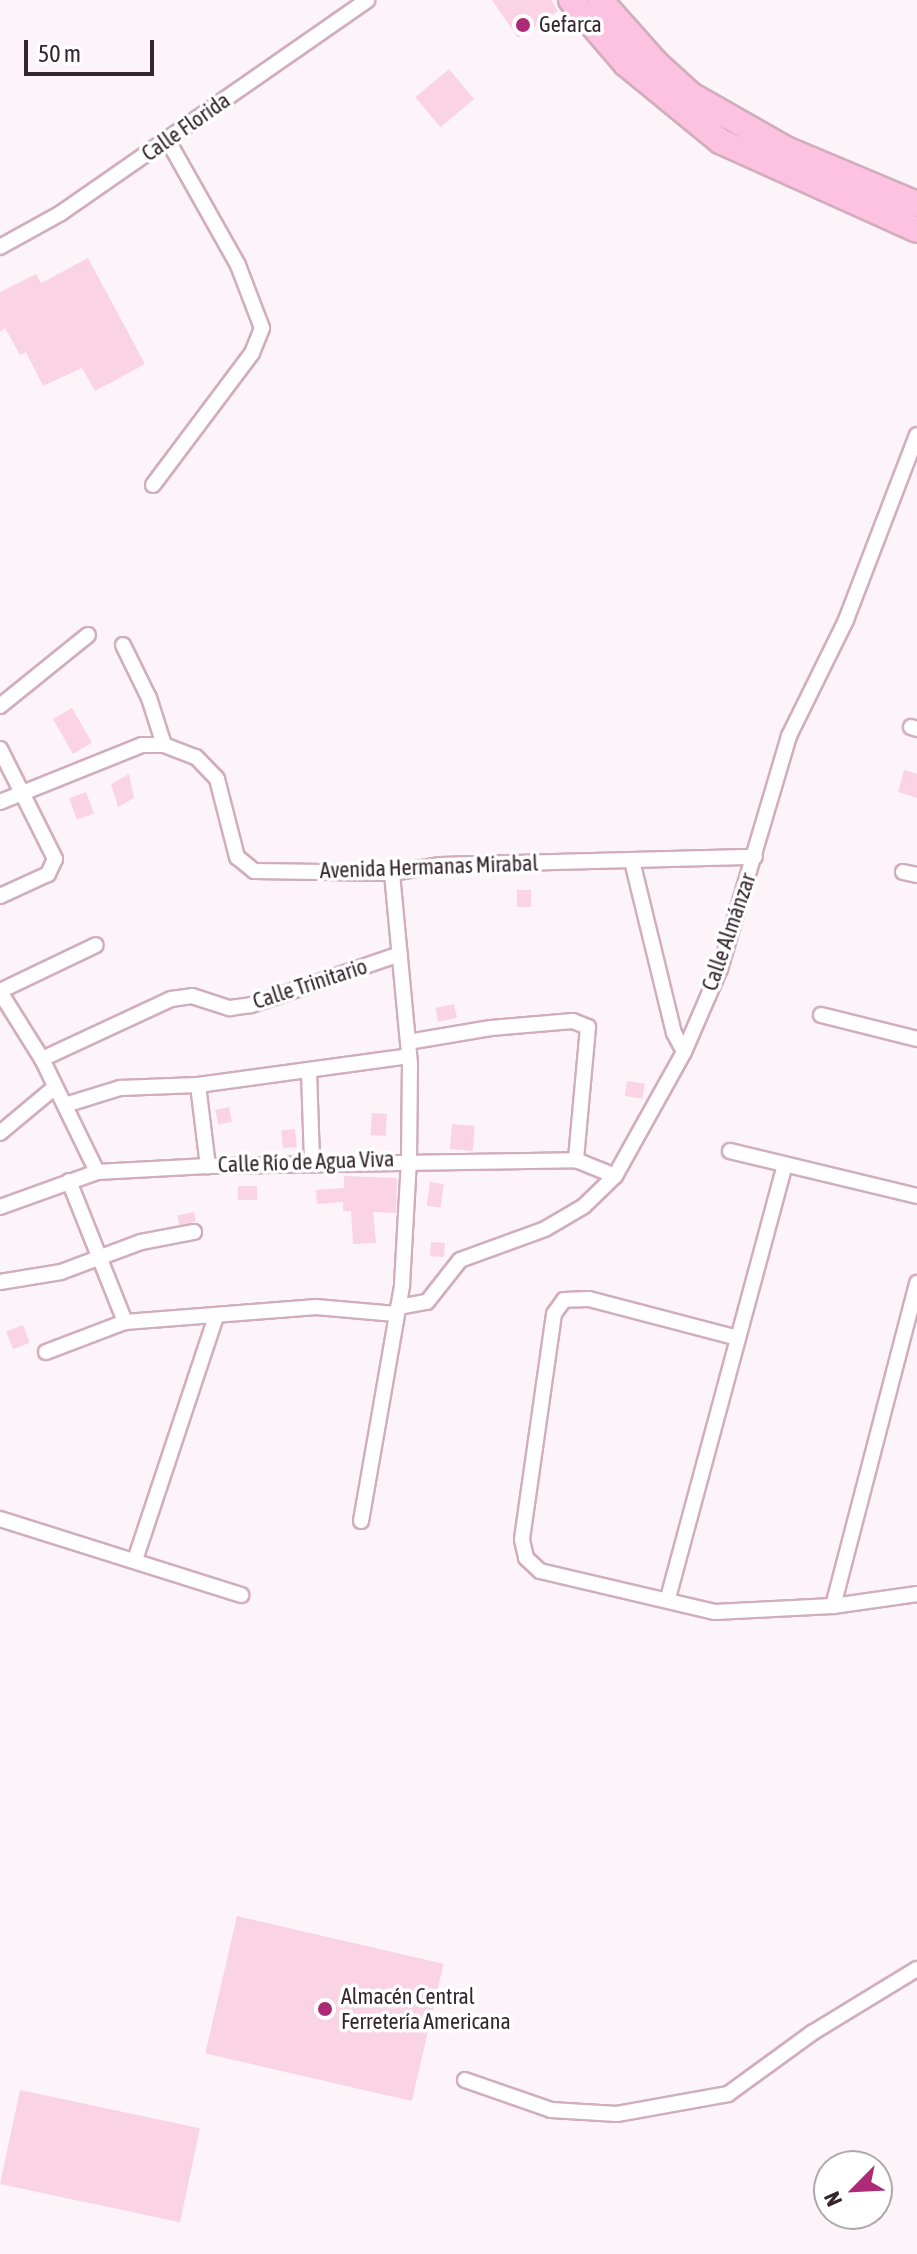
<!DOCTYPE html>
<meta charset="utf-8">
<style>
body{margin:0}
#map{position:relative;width:917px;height:2254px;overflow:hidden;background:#fcf4f8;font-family:"Asap Condensed",sans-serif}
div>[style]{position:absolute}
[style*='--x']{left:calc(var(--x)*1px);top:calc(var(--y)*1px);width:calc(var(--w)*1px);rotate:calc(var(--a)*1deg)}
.building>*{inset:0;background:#fad4e5;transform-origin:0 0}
.roads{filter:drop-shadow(2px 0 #d1adbd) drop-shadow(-2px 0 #d1adbd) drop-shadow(0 2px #d1adbd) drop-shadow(0 -2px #d1adbd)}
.minor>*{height:14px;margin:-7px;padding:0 7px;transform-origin:7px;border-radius:7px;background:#fff}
.primary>*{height:24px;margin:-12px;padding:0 12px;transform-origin:12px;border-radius:12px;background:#fdc2df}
.dots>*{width:22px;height:22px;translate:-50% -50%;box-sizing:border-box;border:4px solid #fff;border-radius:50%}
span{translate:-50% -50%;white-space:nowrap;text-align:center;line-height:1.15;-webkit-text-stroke:7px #fff;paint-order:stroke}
.poi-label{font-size:22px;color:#34262c}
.left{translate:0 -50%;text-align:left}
.street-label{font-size:22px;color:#34262c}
.north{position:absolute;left:813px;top:2150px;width:80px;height:80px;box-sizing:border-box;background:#fff;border:2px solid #aea8ab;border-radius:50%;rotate:246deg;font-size:22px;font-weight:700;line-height:32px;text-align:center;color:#34262c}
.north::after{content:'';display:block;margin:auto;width:28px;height:36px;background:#ad2b76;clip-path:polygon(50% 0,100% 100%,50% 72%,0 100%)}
.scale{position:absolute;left:24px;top:40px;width:130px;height:36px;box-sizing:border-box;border:4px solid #34262c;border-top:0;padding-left:10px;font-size:24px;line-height:28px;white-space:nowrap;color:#34262c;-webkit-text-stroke:6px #fff;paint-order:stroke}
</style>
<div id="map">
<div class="building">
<i style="clip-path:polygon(492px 0,551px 0,558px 11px,518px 38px)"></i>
<i style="left:449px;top:69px;width:39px;height:44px;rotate:50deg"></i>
<i style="clip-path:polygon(88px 258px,145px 364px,95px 391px,82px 368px,43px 386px,26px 352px,20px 355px,5px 328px,0 332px,0 292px,36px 274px,41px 283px)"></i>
<i style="left:72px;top:708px;width:40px;height:22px;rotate:60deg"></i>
<i style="clip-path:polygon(904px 770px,917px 774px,917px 798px,898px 792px)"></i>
<i style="clip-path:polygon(129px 774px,134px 798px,118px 807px,111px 784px)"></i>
<i style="left:86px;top:792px;width:23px;height:18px;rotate:70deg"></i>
<i style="left:517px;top:890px;width:14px;height:17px"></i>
<i style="left:454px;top:1004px;width:14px;height:19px;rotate:78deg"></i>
<i style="left:627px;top:1081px;width:18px;height:15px;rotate:9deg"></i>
<i style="left:229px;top:1107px;width:15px;height:14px;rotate:79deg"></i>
<i style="left:372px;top:1113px;width:15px;height:22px;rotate:4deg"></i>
<i style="left:452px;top:1124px;width:23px;height:25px;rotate:5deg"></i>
<i style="left:295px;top:1129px;width:18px;height:14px;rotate:84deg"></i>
<i style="clip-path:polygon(344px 1176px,397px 1178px,396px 1213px,373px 1212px,376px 1243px,353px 1244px,351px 1211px,343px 1211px,343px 1202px,317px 1204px,316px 1190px,344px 1188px)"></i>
<i style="left:430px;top:1182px;width:14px;height:24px;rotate:8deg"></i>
<i style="left:257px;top:1186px;width:14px;height:19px;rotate:90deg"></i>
<i style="left:194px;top:1212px;width:10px;height:17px;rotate:79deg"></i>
<i style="left:431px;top:1242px;width:14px;height:14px;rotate:4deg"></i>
<i style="left:23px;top:1325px;width:19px;height:18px;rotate:69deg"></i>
<i style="left:237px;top:1916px;width:212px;height:141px;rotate:13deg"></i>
<i style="left:20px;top:2090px;width:184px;height:96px;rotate:12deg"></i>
</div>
<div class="roads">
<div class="minor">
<i style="--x:0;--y:247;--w:70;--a:-29.1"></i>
<i style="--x:61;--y:213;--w:373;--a:-34.8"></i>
<i style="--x:153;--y:485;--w:165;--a:-53.1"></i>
<i style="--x:252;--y:353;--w:27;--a:-68"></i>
<i style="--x:262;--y:328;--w:67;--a:-110.9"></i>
<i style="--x:238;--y:265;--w:145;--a:-119.4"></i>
<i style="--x:123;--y:645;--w:59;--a:63.9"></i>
<i style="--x:149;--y:698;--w:49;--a:72.3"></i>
<i style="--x:0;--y:706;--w:113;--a:-38.9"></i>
<i style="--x:911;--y:727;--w:6;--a:18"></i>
<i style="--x:0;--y:749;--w:123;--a:63.4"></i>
<i style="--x:55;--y:859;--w:17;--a:115"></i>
<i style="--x:48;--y:874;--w:53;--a:155.4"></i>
<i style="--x:0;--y:802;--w:153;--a:-21.9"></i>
<i style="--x:142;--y:745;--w:22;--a:0"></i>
<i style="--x:164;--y:745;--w:34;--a:21"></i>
<i style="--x:196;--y:757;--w:30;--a:46"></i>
<i style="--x:217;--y:779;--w:81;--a:75.6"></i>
<i style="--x:237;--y:857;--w:22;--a:39"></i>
<i style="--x:254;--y:871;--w:138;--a:0.8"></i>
<i style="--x:392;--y:873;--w:49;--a:-9.5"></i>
<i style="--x:440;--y:865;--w:315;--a:-1.5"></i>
<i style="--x:632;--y:861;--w:177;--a:76.3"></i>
<i style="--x:674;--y:1033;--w:21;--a:62"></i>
<i style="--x:903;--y:872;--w:14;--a:12"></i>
<i style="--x:0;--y:991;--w:106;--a:-25.6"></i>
<i style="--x:0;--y:992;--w:79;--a:57.9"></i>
<i style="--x:42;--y:1059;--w:126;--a:64"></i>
<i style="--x:821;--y:1015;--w:99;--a:14"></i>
<i style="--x:408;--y:1042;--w:84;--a:-9.6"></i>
<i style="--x:491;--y:1028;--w:82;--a:-4.9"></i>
<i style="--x:573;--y:1021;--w:16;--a:22"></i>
<i style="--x:588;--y:1027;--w:134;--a:95.2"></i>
<i style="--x:42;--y:1059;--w:142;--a:-24.9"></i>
<i style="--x:171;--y:999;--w:21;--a:-8"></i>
<i style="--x:192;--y:996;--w:40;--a:18"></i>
<i style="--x:230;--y:1008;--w:21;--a:-8"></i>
<i style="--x:251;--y:1005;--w:157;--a:-18.9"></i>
<i style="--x:309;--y:1071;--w:91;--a:88.1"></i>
<i style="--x:198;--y:1085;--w:82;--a:83"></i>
<i style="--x:65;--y:1105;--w:58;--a:-17.2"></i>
<i style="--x:120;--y:1088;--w:78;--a:-2.2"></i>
<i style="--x:198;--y:1085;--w:213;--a:-7.8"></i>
<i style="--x:0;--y:1133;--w:72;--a:-39.9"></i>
<i style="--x:730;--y:1151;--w:192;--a:13.5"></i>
<i style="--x:69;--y:1181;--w:152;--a:68.3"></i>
<i style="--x:125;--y:1322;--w:192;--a:-4.5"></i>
<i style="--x:316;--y:1307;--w:80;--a:5"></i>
<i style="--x:0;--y:1207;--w:103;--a:-19.8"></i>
<i style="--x:97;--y:1172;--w:111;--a:-3.1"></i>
<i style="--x:208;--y:1166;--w:368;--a:-0.9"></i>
<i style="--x:576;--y:1160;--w:42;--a:22.3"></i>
<i style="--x:0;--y:1282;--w:62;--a:-9.3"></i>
<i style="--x:61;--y:1272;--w:85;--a:-20.6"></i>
<i style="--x:141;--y:1242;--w:54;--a:-10.7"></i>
<i style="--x:398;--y:1307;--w:29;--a:-10"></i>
<i style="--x:427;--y:1302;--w:53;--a:-51.8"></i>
<i style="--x:460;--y:1260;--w:90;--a:-20"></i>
<i style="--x:545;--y:1229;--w:45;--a:-30.5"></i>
<i style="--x:584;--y:1206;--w:43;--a:-44.1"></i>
<i style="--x:615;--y:1176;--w:142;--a:-60.9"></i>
<i style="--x:684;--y:1052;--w:90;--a:-66.6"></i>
<i style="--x:720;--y:969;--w:243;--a:-73.5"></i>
<i style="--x:789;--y:736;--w:129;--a:-63.8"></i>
<i style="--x:846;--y:620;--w:198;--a:-69"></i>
<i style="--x:738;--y:1338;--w:154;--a:-165.3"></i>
<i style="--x:589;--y:1299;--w:25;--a:178"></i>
<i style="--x:564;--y:1300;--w:17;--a:126"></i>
<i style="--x:554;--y:1314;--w:228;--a:98.1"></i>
<i style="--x:522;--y:1540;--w:18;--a:77"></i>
<i style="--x:526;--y:1558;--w:19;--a:43"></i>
<i style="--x:540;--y:1571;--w:180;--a:13.2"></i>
<i style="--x:715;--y:1612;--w:118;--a:-2.9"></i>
<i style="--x:833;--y:1606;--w:85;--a:-8.1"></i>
<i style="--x:46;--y:1352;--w:85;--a:-20.8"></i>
<i style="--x:0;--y:1519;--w:253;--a:17.5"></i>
<i style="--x:361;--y:1521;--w:240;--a:-80.1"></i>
<i style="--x:402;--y:1285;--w:126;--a:-86.8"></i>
<i style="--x:409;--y:1159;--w:95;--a:-89.4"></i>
<i style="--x:410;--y:1064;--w:192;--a:-95.4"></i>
<i style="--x:135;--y:1560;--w:254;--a:-71.6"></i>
<i style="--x:668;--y:1598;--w:449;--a:-74.9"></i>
<i style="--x:833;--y:1606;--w:334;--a:-75.4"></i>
<i style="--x:465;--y:2080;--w:91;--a:19.2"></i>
<i style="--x:551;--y:2110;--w:66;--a:3.5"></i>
<i style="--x:617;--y:2114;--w:113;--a:-10.2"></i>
<i style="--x:728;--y:2094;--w:104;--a:-36"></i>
<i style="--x:812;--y:2033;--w:123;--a:-31.4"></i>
</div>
<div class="primary">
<i style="--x:571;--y:0;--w:84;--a:49.3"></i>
<i style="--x:626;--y:64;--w:122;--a:39.3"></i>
<i style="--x:720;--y:141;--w:216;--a:24.3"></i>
<i style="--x:600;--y:0;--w:83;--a:48.4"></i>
<i style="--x:655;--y:62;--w:49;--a:42.5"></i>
<i style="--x:691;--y:95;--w:109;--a:29.6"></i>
<i style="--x:786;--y:149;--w:142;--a:22.8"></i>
</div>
</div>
<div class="dots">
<i style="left:523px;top:25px;background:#ad2b76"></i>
<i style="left:325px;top:2009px;background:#ad2b76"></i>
</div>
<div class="poi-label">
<span class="left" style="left:539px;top:25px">Gefarca</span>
<span class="left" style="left:341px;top:2009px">Almacén Central<br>Ferretería Americana</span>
</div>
<div class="street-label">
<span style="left:186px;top:127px;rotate:-35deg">Calle Florida</span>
<span style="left:429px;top:867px;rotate:-2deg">Avenida Hermanas Mirabal</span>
<span style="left:729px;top:932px;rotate:-71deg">Calle Almánzar</span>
<span style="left:310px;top:984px;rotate:-18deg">Calle Trinitario</span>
<span style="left:306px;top:1162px;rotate:-2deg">Calle Río de Agua Viva</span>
</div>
<div class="north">N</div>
<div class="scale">50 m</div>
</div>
